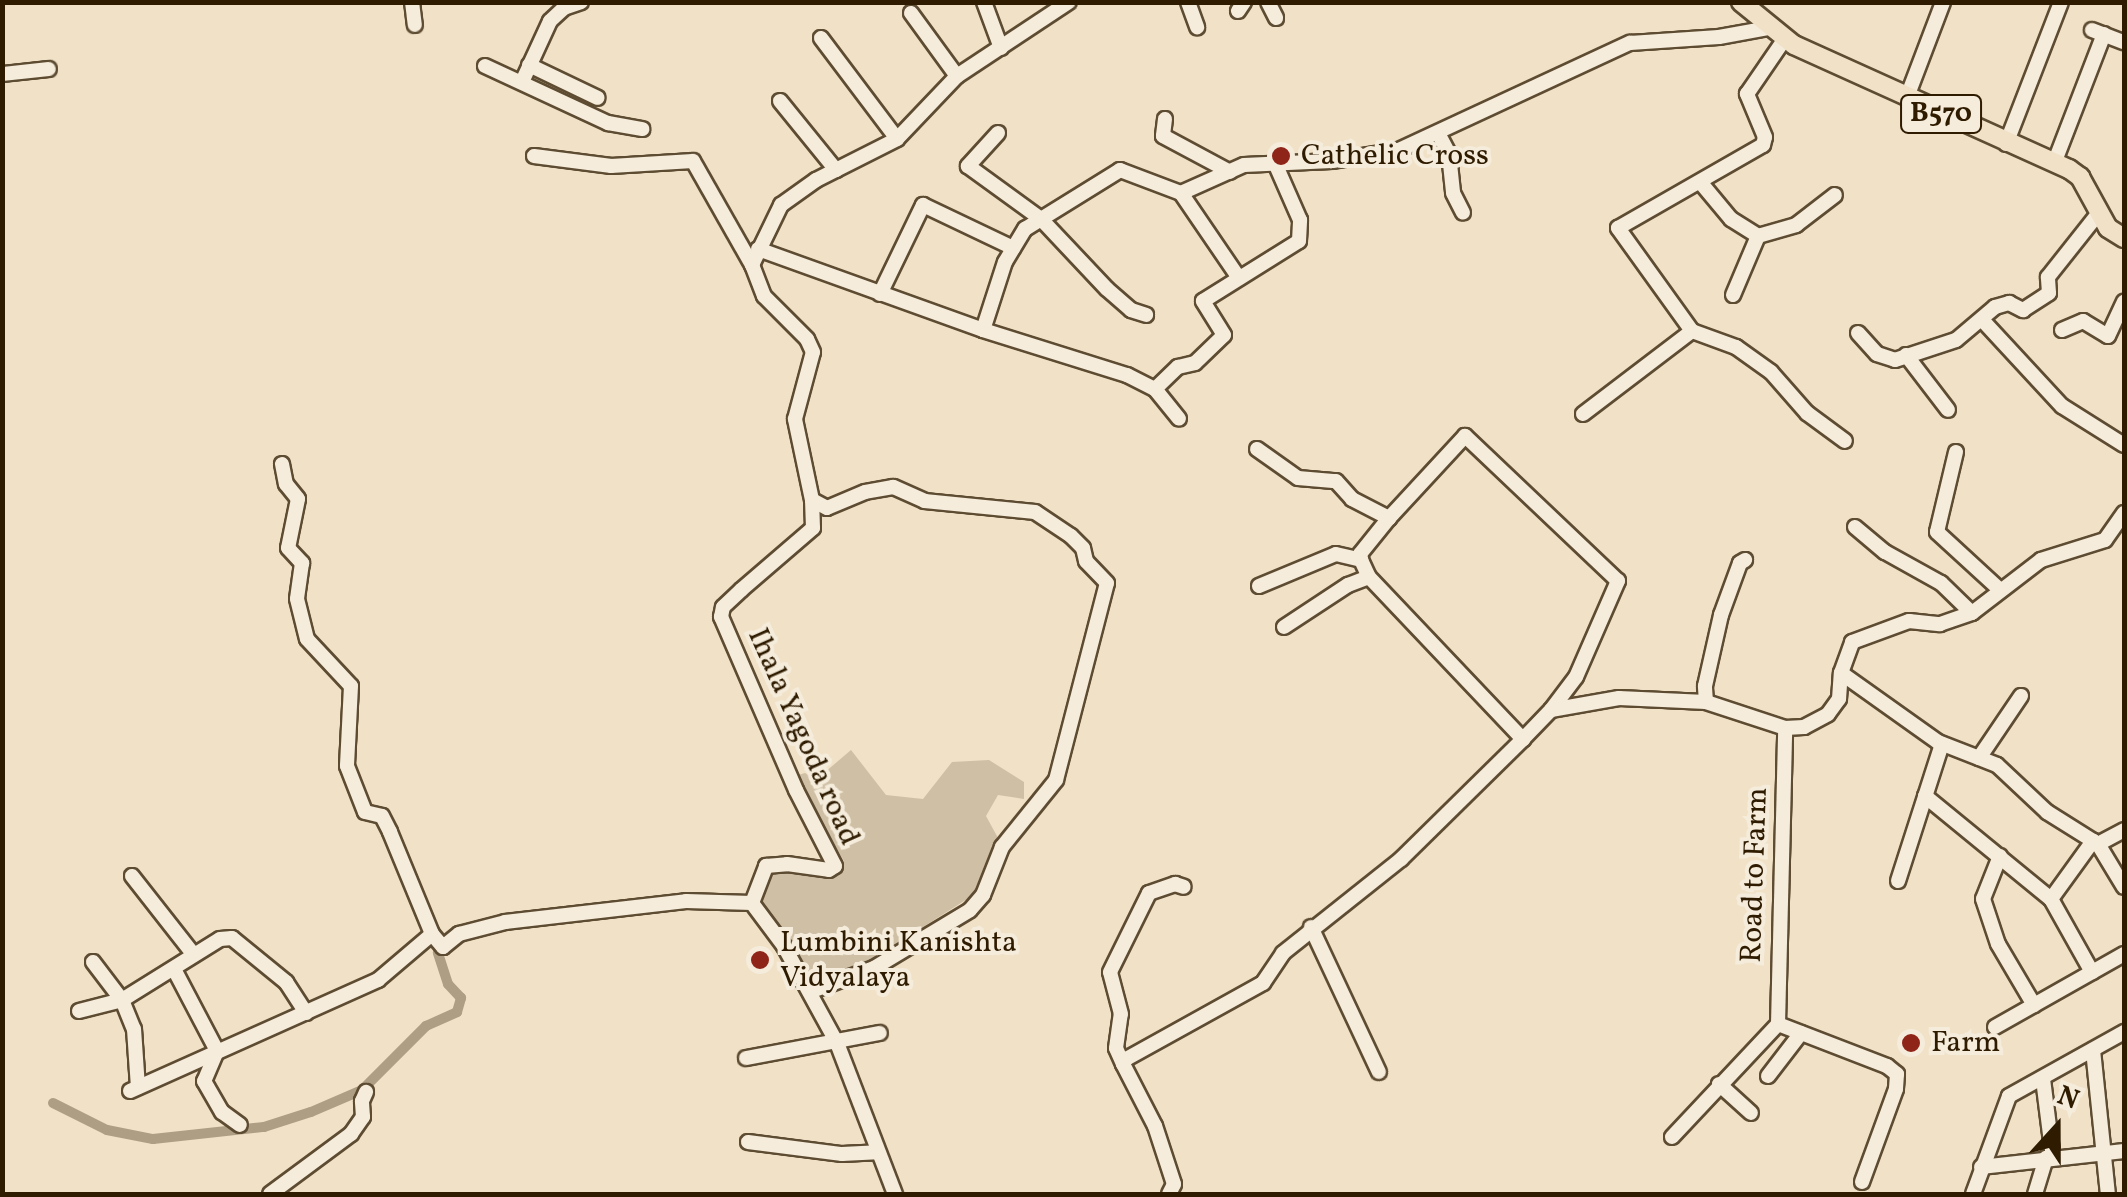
<!DOCTYPE html>
<style>
body{margin:0}
#map{position:relative;width:2127px;height:1197px;overflow:hidden;background:#f0e1c7;font-family:Vollkorn,serif}
div>[style]{position:absolute}
[style*='--x']{left:calc(var(--x)*1px);top:calc(var(--y)*1px);width:calc(var(--w)*1px);rotate:calc(var(--a)*1deg)}
.green>*{inset:0;background:#cfbfa5}
.canal>*{height:10px;margin:-5px;padding:0 5px;transform-origin:5px;border-radius:5px;background:#ae9e83}
.roads{filter:drop-shadow(2px 0 #5e4c32) drop-shadow(-2px 0 #5e4c32) drop-shadow(0 2px #5e4c32) drop-shadow(0 -2px #5e4c32)}
.minor>*{height:14px;margin:-7px;padding:0 7px;transform-origin:7px;border-radius:7px;background:#f5ecdb}
.major>*{height:18px;margin:-9px;padding:0 9px;transform-origin:9px;border-radius:9px;background:#f0e1c7}
.dots>*{width:28px;height:28px;translate:-50% -50%;box-sizing:border-box;border:5px solid #f5ecdb;border-radius:50%}
span{translate:-50% -50%;white-space:nowrap;text-align:center;line-height:1.15;-webkit-text-stroke:8px #f5ecdb;paint-order:stroke}
.shield-label span{padding:2px 8px;background:#f5ecdb;border:2px solid;border-radius:8px;-webkit-text-stroke-width:0}
.shield-label{font-size:28px;color:#2e1b00;font-weight:700}
.poi-label{font-size:30px;color:#2e1b00}
.left{translate:0 -50%;text-align:left}
.street-label{font-size:30px;color:#2e1b00}
.frame{position:absolute;inset:0;border:5px solid #2e1b00;pointer-events:none}
.north{position:absolute;left:2007px;top:1077px;width:100px;height:100px;-webkit-text-stroke:8px #f5ecdb;paint-order:stroke;rotate:21deg;font-size:28px;font-weight:700;line-height:40px;text-align:center;color:#2e1b00}
.north::after{content:'';display:block;margin:auto;width:35px;height:45px;background:#2e1b00;clip-path:polygon(50% 0,100% 100%,50% 72%,0 100%)}
</style>
<div id="map">
<div class="green">
<i style="clip-path:polygon(851px 750px,886px 795px,923px 799px,952px 762px,989px 760px,1024px 782px,1024px 799px,998px 795px,986px 816px,998px 838px,972px 896px,866px 963px,816px 980px,761px 903px,768px 876px,779px 870px,825px 876px,839px 872px,844px 861px,798px 783px,798px 775px,805px 773px,813px 778px,824px 773px)"></i>
</div>
<div class="canal">
<i style="--x:53;--y:1103;--w:60;--a:26.6"></i>
<i style="--x:107;--y:1130;--w:47;--a:11.1"></i>
<i style="--x:153;--y:1139;--w:112;--a:-6.2"></i>
<i style="--x:264;--y:1127;--w:49;--a:-17.7"></i>
<i style="--x:311;--y:1112;--w:56;--a:-23.3"></i>
<i style="--x:362;--y:1090;--w:91;--a:-45"></i>
<i style="--x:426;--y:1026;--w:34;--a:-24"></i>
<i style="--x:457;--y:1012;--w:15;--a:-74"></i>
<i style="--x:461;--y:998;--w:19;--a:-133"></i>
<i style="--x:448;--y:984;--w:33;--a:-108"></i>
</div>
<div class="roads">
<div class="minor">
<i style="--x:412;--y:2;--w:23;--a:83"></i>
<i style="--x:984;--y:2;--w:49;--a:69.7"></i>
<i style="--x:1188;--y:2;--w:27;--a:70"></i>
<i style="--x:1268;--y:2;--w:18;--a:63"></i>
<i style="--x:1238;--y:11;--w:11;--a:-56"></i>
<i style="--x:911;--y:13;--w:78;--a:53.9"></i>
<i style="--x:2092;--y:30;--w:34;--a:21"></i>
<i style="--x:821;--y:38;--w:126;--a:53"></i>
<i style="--x:529;--y:65;--w:76;--a:25.6"></i>
<i style="--x:485;--y:66;--w:136;--a:24.9"></i>
<i style="--x:608;--y:123;--w:35;--a:10"></i>
<i style="--x:2;--y:74;--w:47;--a:-6.1"></i>
<i style="--x:522;--y:82;--w:67;--a:-65.3"></i>
<i style="--x:550;--y:21;--w:19;--a:-43"></i>
<i style="--x:564;--y:8;--w:18;--a:-19"></i>
<i style="--x:1907;--y:97;--w:102;--a:-69.2"></i>
<i style="--x:780;--y:101;--w:89;--a:50.9"></i>
<i style="--x:1165;--y:119;--w:17;--a:97"></i>
<i style="--x:1163;--y:136;--w:76;--a:28.2"></i>
<i style="--x:998;--y:133;--w:45;--a:132.3"></i>
<i style="--x:968;--y:166;--w:90;--a:36"></i>
<i style="--x:1041;--y:219;--w:96;--a:46.7"></i>
<i style="--x:1107;--y:289;--w:32;--a:41"></i>
<i style="--x:1131;--y:310;--w:16;--a:18"></i>
<i style="--x:1438;--y:133;--w:24;--a:62"></i>
<i style="--x:1449;--y:154;--w:39;--a:84"></i>
<i style="--x:1453;--y:193;--w:22;--a:63"></i>
<i style="--x:2006;--y:144;--w:152;--a:-68.8"></i>
<i style="--x:534;--y:156;--w:78;--a:7.4"></i>
<i style="--x:611;--y:166;--w:82;--a:-3.5"></i>
<i style="--x:693;--y:161;--w:120;--a:60.4"></i>
<i style="--x:2055;--y:161;--w:136;--a:-68.9"></i>
<i style="--x:1701;--y:183;--w:47;--a:50.2"></i>
<i style="--x:1731;--y:219;--w:32;--a:32"></i>
<i style="--x:1758;--y:236;--w:40;--a:-16"></i>
<i style="--x:1796;--y:225;--w:49;--a:-37.6"></i>
<i style="--x:1181;--y:193;--w:103;--a:55.7"></i>
<i style="--x:758;--y:249;--w:239;--a:19.8"></i>
<i style="--x:983;--y:330;--w:151;--a:17.4"></i>
<i style="--x:1127;--y:375;--w:31;--a:27"></i>
<i style="--x:1155;--y:389;--w:38;--a:51"></i>
<i style="--x:880;--y:294;--w:99;--a:-64.2"></i>
<i style="--x:923;--y:205;--w:100;--a:25.5"></i>
<i style="--x:1733;--y:295;--w:64;--a:-67"></i>
<i style="--x:1986;--y:324;--w:112;--a:47.2"></i>
<i style="--x:2062;--y:406;--w:73;--a:32.2"></i>
<i style="--x:983;--y:330;--w:71;--a:-72.1"></i>
<i style="--x:1005;--y:262;--w:39;--a:-59"></i>
<i style="--x:1025;--y:229;--w:112;--a:-31.8"></i>
<i style="--x:1120;--y:170;--w:65;--a:20.7"></i>
<i style="--x:1181;--y:193;--w:69;--a:-24"></i>
<i style="--x:1244;--y:165;--w:88;--a:-2.6"></i>
<i style="--x:1332;--y:161;--w:68;--a:-9.3"></i>
<i style="--x:1399;--y:150;--w:255;--a:-24.9"></i>
<i style="--x:1630;--y:43;--w:89;--a:-3.9"></i>
<i style="--x:1719;--y:37;--w:51;--a:-10.2"></i>
<i style="--x:2062;--y:330;--w:23;--a:-23"></i>
<i style="--x:2083;--y:321;--w:29;--a:31"></i>
<i style="--x:2108;--y:336;--w:38;--a:-65"></i>
<i style="--x:1692;--y:331;--w:47;--a:20"></i>
<i style="--x:1736;--y:347;--w:43;--a:35.5"></i>
<i style="--x:1771;--y:372;--w:55;--a:48.7"></i>
<i style="--x:1807;--y:413;--w:47;--a:36.4"></i>
<i style="--x:1858;--y:333;--w:28;--a:48"></i>
<i style="--x:1877;--y:354;--w:19;--a:18"></i>
<i style="--x:1895;--y:360;--w:64;--a:-18.2"></i>
<i style="--x:1956;--y:340;--w:51;--a:-40.2"></i>
<i style="--x:1995;--y:307;--w:15;--a:-16"></i>
<i style="--x:2009;--y:303;--w:16;--a:27"></i>
<i style="--x:2023;--y:310;--w:31;--a:-33"></i>
<i style="--x:2049;--y:293;--w:16;--a:-94"></i>
<i style="--x:2048;--y:277;--w:80;--a:-51.6"></i>
<i style="--x:1906;--y:355;--w:69;--a:52.6"></i>
<i style="--x:1155;--y:389;--w:32;--a:-44"></i>
<i style="--x:1178;--y:367;--w:17;--a:-13"></i>
<i style="--x:1195;--y:363;--w:40;--a:-44"></i>
<i style="--x:1224;--y:335;--w:40;--a:-122"></i>
<i style="--x:1203;--y:301;--w:113;--a:-32"></i>
<i style="--x:1299;--y:241;--w:21;--a:-87"></i>
<i style="--x:1300;--y:220;--w:62;--a:-113.7"></i>
<i style="--x:1583;--y:414;--w:137;--a:-37.3"></i>
<i style="--x:1692;--y:331;--w:127;--a:-125.7"></i>
<i style="--x:1618;--y:228;--w:167;--a:-29.8"></i>
<i style="--x:1763;--y:145;--w:8;--a:-76"></i>
<i style="--x:1765;--y:137;--w:47;--a:-112.7"></i>
<i style="--x:1747;--y:94;--w:65;--a:-55.6"></i>
<i style="--x:1257;--y:449;--w:50;--a:35.3"></i>
<i style="--x:1298;--y:478;--w:38;--a:5"></i>
<i style="--x:1336;--y:481;--w:24;--a:48"></i>
<i style="--x:1352;--y:499;--w:42;--a:27.2"></i>
<i style="--x:1956;--y:452;--w:82;--a:103.4"></i>
<i style="--x:1937;--y:532;--w:86;--a:42.6"></i>
<i style="--x:282;--y:464;--w:20;--a:79"></i>
<i style="--x:286;--y:484;--w:19;--a:51"></i>
<i style="--x:298;--y:499;--w:50;--a:101.5"></i>
<i style="--x:288;--y:548;--w:21;--a:47"></i>
<i style="--x:302;--y:563;--w:36;--a:98"></i>
<i style="--x:297;--y:599;--w:41;--a:76"></i>
<i style="--x:307;--y:639;--w:64;--a:46.9"></i>
<i style="--x:351;--y:686;--w:80;--a:92.9"></i>
<i style="--x:347;--y:766;--w:49;--a:68.6"></i>
<i style="--x:365;--y:812;--w:17;--a:13"></i>
<i style="--x:382;--y:816;--w:18;--a:63"></i>
<i style="--x:390;--y:832;--w:110;--a:67.6"></i>
<i style="--x:432;--y:934;--w:17;--a:50"></i>
<i style="--x:443;--y:947;--w:21;--a:-39"></i>
<i style="--x:459;--y:934;--w:48;--a:-14.6"></i>
<i style="--x:505;--y:922;--w:182;--a:-6.6"></i>
<i style="--x:686;--y:901;--w:66;--a:1.7"></i>
<i style="--x:1855;--y:527;--w:39;--a:40"></i>
<i style="--x:1885;--y:552;--w:64;--a:29"></i>
<i style="--x:1941;--y:583;--w:43;--a:44.1"></i>
<i style="--x:1259;--y:586;--w:83;--a:-22.6"></i>
<i style="--x:1336;--y:554;--w:26;--a:13"></i>
<i style="--x:1284;--y:627;--w:77;--a:-33.3"></i>
<i style="--x:1348;--y:585;--w:22;--a:-21"></i>
<i style="--x:1841;--y:673;--w:119;--a:35.4"></i>
<i style="--x:1938;--y:742;--w:63;--a:21.3"></i>
<i style="--x:1997;--y:765;--w:69;--a:43.2"></i>
<i style="--x:2047;--y:812;--w:60;--a:32.1"></i>
<i style="--x:2098;--y:844;--w:50;--a:58.8"></i>
<i style="--x:1706;--y:702;--w:16;--a:-94"></i>
<i style="--x:1705;--y:686;--w:73;--a:-77.3"></i>
<i style="--x:1721;--y:615;--w:55;--a:-69.9"></i>
<i style="--x:1740;--y:563;--w:6;--a:-31"></i>
<i style="--x:1551;--y:710;--w:41;--a:-52.9"></i>
<i style="--x:1576;--y:677;--w:105;--a:-66.4"></i>
<i style="--x:1618;--y:581;--w:211;--a:-136.5"></i>
<i style="--x:1465;--y:436;--w:112;--a:132.8"></i>
<i style="--x:1389;--y:518;--w:46;--a:128.9"></i>
<i style="--x:1360;--y:554;--w:6;--a:81"></i>
<i style="--x:1361;--y:560;--w:19;--a:65"></i>
<i style="--x:1369;--y:577;--w:224;--a:46.5"></i>
<i style="--x:1523;--y:739;--w:40;--a:-46"></i>
<i style="--x:1551;--y:710;--w:69;--a:-10"></i>
<i style="--x:1619;--y:698;--w:87;--a:2.6"></i>
<i style="--x:1706;--y:702;--w:83;--a:18.2"></i>
<i style="--x:1785;--y:728;--w:19;--a:-3"></i>
<i style="--x:1804;--y:727;--w:27;--a:-28"></i>
<i style="--x:1828;--y:714;--w:19;--a:-54"></i>
<i style="--x:1839;--y:699;--w:26;--a:-86"></i>
<i style="--x:1841;--y:673;--w:33;--a:-70"></i>
<i style="--x:1852;--y:642;--w:61;--a:-20.2"></i>
<i style="--x:1909;--y:621;--w:31;--a:6"></i>
<i style="--x:1940;--y:624;--w:34;--a:-19"></i>
<i style="--x:1972;--y:613;--w:87;--a:-37.5"></i>
<i style="--x:2041;--y:560;--w:67;--a:-17.4"></i>
<i style="--x:2105;--y:540;--w:33;--a:-55"></i>
<i style="--x:1979;--y:758;--w:75;--a:-55.9"></i>
<i style="--x:1925;--y:796;--w:163;--a:39.3"></i>
<i style="--x:2051;--y:899;--w:84;--a:60.7"></i>
<i style="--x:2098;--y:844;--w:30;--a:-28"></i>
<i style="--x:2000;--y:856;--w:46;--a:111.6"></i>
<i style="--x:1983;--y:899;--w:47;--a:71.6"></i>
<i style="--x:1998;--y:944;--w:71;--a:59.5"></i>
<i style="--x:132;--y:876;--w:100;--a:51.9"></i>
<i style="--x:1898;--y:881;--w:144;--a:-72.2"></i>
<i style="--x:2051;--y:899;--w:72;--a:-54.1"></i>
<i style="--x:1311;--y:927;--w:160;--a:64.9"></i>
<i style="--x:93;--y:962;--w:48;--a:52.7"></i>
<i style="--x:122;--y:1000;--w:31;--a:68"></i>
<i style="--x:134;--y:1029;--w:58;--a:86.1"></i>
<i style="--x:174;--y:969;--w:93;--a:62.3"></i>
<i style="--x:217;--y:1051;--w:33;--a:113"></i>
<i style="--x:204;--y:1081;--w:36;--a:60"></i>
<i style="--x:222;--y:1112;--w:22;--a:36"></i>
<i style="--x:812;--y:991;--w:66;--a:-20.4"></i>
<i style="--x:874;--y:968;--w:112;--a:-31.1"></i>
<i style="--x:970;--y:910;--w:20;--a:-49"></i>
<i style="--x:983;--y:895;--w:52;--a:-68.4"></i>
<i style="--x:1002;--y:847;--w:86;--a:-51.1"></i>
<i style="--x:1056;--y:780;--w:203;--a:-75.5"></i>
<i style="--x:1107;--y:583;--w:30;--a:-134"></i>
<i style="--x:1086;--y:561;--w:13;--a:-103"></i>
<i style="--x:1083;--y:548;--w:17;--a:-135"></i>
<i style="--x:1071;--y:536;--w:43;--a:-146.3"></i>
<i style="--x:1035;--y:512;--w:111;--a:-174.3"></i>
<i style="--x:925;--y:501;--w:35;--a:-156"></i>
<i style="--x:893;--y:487;--w:28;--a:170"></i>
<i style="--x:865;--y:492;--w:41;--a:157.2"></i>
<i style="--x:827;--y:508;--w:17;--a:-152"></i>
<i style="--x:79;--y:1011;--w:44;--a:-14.3"></i>
<i style="--x:122;--y:1000;--w:115;--a:-31.9"></i>
<i style="--x:220;--y:939;--w:12;--a:-5"></i>
<i style="--x:232;--y:938;--w:70;--a:39.2"></i>
<i style="--x:286;--y:982;--w:37;--a:57"></i>
<i style="--x:1778;--y:1024;--w:296;--a:-88.6"></i>
<i style="--x:1778;--y:1024;--w:117;--a:21.1"></i>
<i style="--x:1887;--y:1066;--w:13;--a:39"></i>
<i style="--x:1897;--y:1074;--w:15;--a:94"></i>
<i style="--x:1896;--y:1089;--w:99;--a:110.1"></i>
<i style="--x:1995;--y:1027;--w:148;--a:-29.5"></i>
<i style="--x:2093;--y:1050;--w:145;--a:84.1"></i>
<i style="--x:746;--y:1058;--w:136;--a:-10.6"></i>
<i style="--x:1123;--y:1064;--w:17;--a:-114"></i>
<i style="--x:1116;--y:1048;--w:34;--a:-82"></i>
<i style="--x:1121;--y:1014;--w:43;--a:-104.7"></i>
<i style="--x:1110;--y:972;--w:88;--a:-63.7"></i>
<i style="--x:1149;--y:893;--w:28;--a:-19"></i>
<i style="--x:1175;--y:884;--w:9;--a:18"></i>
<i style="--x:1768;--y:1076;--w:54;--a:-52.5"></i>
<i style="--x:2043;--y:1079;--w:80;--a:82.8"></i>
<i style="--x:1719;--y:1084;--w:43;--a:42.2"></i>
<i style="--x:130;--y:1091;--w:272;--a:-24.1"></i>
<i style="--x:378;--y:980;--w:71;--a:-40.4"></i>
<i style="--x:1672;--y:1137;--w:155;--a:-46.8"></i>
<i style="--x:748;--y:1142;--w:95;--a:7.3"></i>
<i style="--x:842;--y:1154;--w:35;--a:-3"></i>
<i style="--x:1981;--y:1167;--w:144;--a:-6.4"></i>
<i style="--x:270;--y:1194;--w:101;--a:-36.5"></i>
<i style="--x:351;--y:1134;--w:21;--a:-55"></i>
<i style="--x:363;--y:1117;--w:16;--a:-94"></i>
<i style="--x:362;--y:1101;--w:10;--a:-66"></i>
<i style="--x:895;--y:1194;--w:162;--a:-111"></i>
<i style="--x:837;--y:1043;--w:111;--a:-118.7"></i>
<i style="--x:784;--y:946;--w:54;--a:-126.7"></i>
<i style="--x:752;--y:903;--w:40;--a:-69"></i>
<i style="--x:766;--y:866;--w:21;--a:-5"></i>
<i style="--x:787;--y:864;--w:42;--a:8.1"></i>
<i style="--x:829;--y:870;--w:7;--a:-34"></i>
<i style="--x:835;--y:866;--w:85;--a:-117.2"></i>
<i style="--x:796;--y:790;--w:189;--a:-113.4"></i>
<i style="--x:721;--y:617;--w:10;--a:-79"></i>
<i style="--x:723;--y:607;--w:25;--a:-43"></i>
<i style="--x:741;--y:590;--w:95;--a:-40.7"></i>
<i style="--x:813;--y:528;--w:28;--a:-92"></i>
<i style="--x:812;--y:500;--w:83;--a:-101.9"></i>
<i style="--x:795;--y:419;--w:69;--a:-75"></i>
<i style="--x:813;--y:352;--w:14;--a:-115"></i>
<i style="--x:807;--y:339;--w:61;--a:-135"></i>
<i style="--x:764;--y:296;--w:33;--a:-111"></i>
<i style="--x:752;--y:265;--w:67;--a:-64.2"></i>
<i style="--x:781;--y:205;--w:43;--a:-35.5"></i>
<i style="--x:816;--y:180;--w:91;--a:-26.8"></i>
<i style="--x:897;--y:139;--w:87;--a:-46.4"></i>
<i style="--x:957;--y:76;--w:134;--a:-33.5"></i>
<i style="--x:1169;--y:1194;--w:11;--a:-63"></i>
<i style="--x:1174;--y:1184;--w:61;--a:-108.1"></i>
<i style="--x:1155;--y:1126;--w:70;--a:-117.3"></i>
<i style="--x:1123;--y:1064;--w:6;--a:-59"></i>
<i style="--x:1126;--y:1059;--w:157;--a:-29"></i>
<i style="--x:1263;--y:983;--w:36;--a:-56"></i>
<i style="--x:1283;--y:953;--w:151;--a:-38.5"></i>
<i style="--x:1401;--y:859;--w:171;--a:-44.5"></i>
<i style="--x:1973;--y:1194;--w:104;--a:-69.8"></i>
<i style="--x:2009;--y:1096;--w:132;--a:-29.1"></i>
<i style="--x:2035;--y:1194;--w:38;--a:-73"></i>
</div>
<div class="major">
<i style="--x:1741;--y:2;--w:68;--a:39.1"></i>
<i style="--x:1794;--y:45;--w:302;--a:24.3"></i>
<i style="--x:2069;--y:169;--w:14;--a:36"></i>
<i style="--x:2080;--y:177;--w:58;--a:61.2"></i>
<i style="--x:2108;--y:228;--w:19;--a:32"></i>
</div>
</div>
<div class="dots">
<i style="left:1281px;top:156px;background:#8f2418"></i>
<i style="left:760px;top:960px;background:#8f2418"></i>
<i style="left:1911px;top:1043px;background:#8f2418"></i>
</div>
<div class="shield-label">
<span style="left:1941px;top:114px">B570</span>
</div>
<div class="poi-label">
<span class="left" style="left:1301px;top:156px">Cathelic Cross</span>
<span class="left" style="left:780px;top:960px">Lumbini Kanishta<br>Vidyalaya</span>
<span class="left" style="left:1931px;top:1043px">Farm</span>
</div>
<div class="street-label">
<span style="left:803px;top:737px;rotate:66deg">Ihala Yagoda road</span>
<span style="left:1755px;top:875px;rotate:-88deg">Road to Farm</span>
</div>
<div class="frame"></div>
<div class="north">N</div>
</div>
